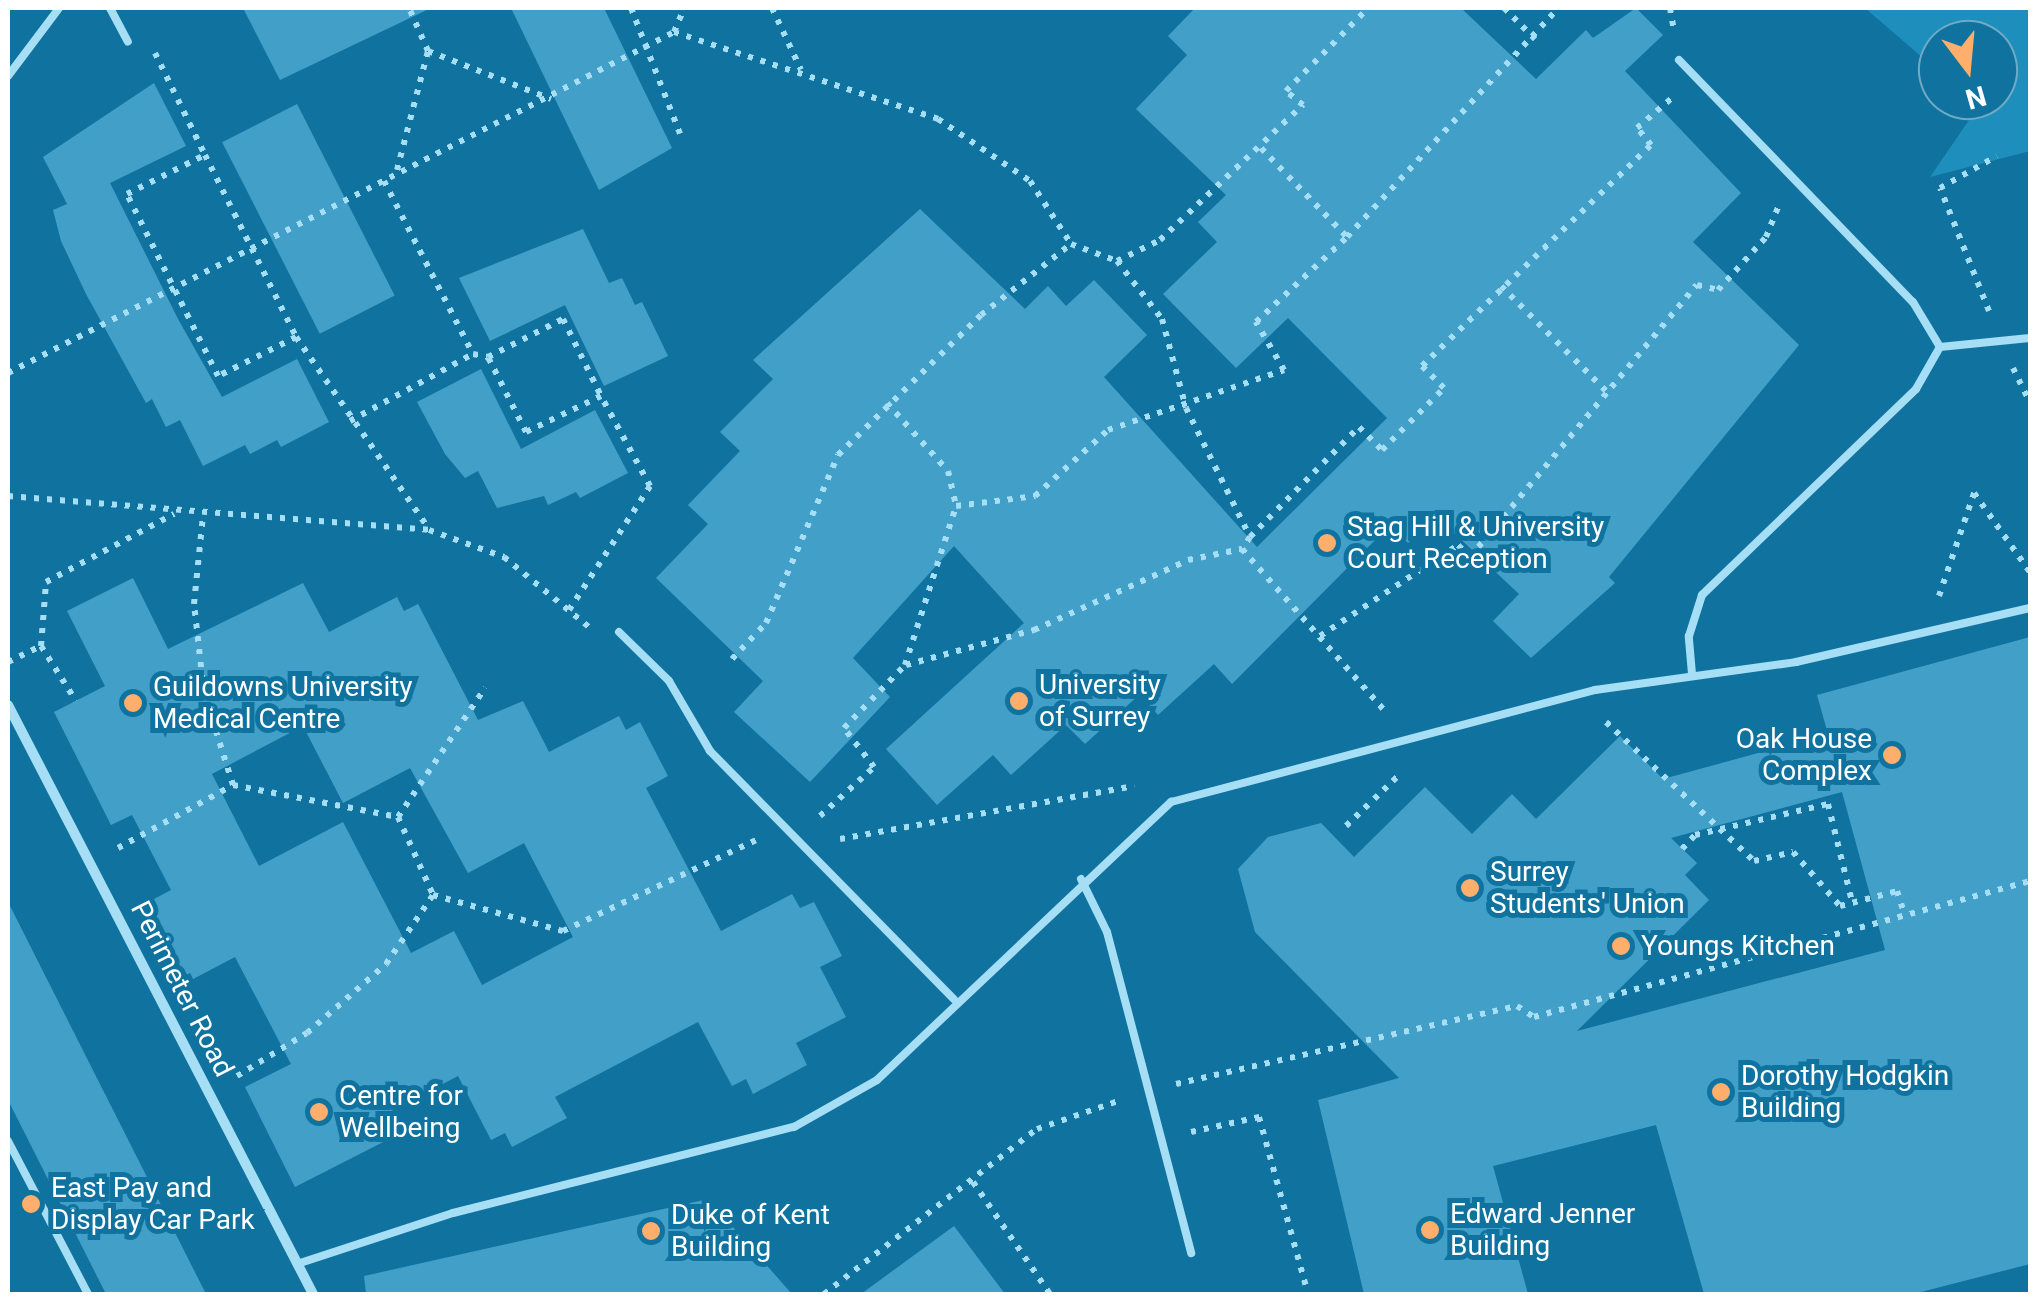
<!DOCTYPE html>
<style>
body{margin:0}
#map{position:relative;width:2038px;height:1302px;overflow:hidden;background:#10739f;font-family:Roboto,sans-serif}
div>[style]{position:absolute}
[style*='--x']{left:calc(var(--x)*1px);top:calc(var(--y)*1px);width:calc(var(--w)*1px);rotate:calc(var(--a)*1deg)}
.green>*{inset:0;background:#1e8ebc}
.building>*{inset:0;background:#42a0c8;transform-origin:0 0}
.path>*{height:6px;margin-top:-3px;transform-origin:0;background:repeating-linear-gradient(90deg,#a6def5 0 5px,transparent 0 13px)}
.service>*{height:8px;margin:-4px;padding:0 4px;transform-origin:4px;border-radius:4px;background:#a6def5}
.minor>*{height:10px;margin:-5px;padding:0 5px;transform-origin:5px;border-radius:5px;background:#a6def5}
.dots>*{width:28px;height:28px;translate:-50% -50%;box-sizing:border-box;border:5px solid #10739f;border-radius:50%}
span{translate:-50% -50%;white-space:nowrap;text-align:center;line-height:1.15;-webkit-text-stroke:10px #10739f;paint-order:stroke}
.poi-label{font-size:28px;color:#fff}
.left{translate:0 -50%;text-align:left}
.right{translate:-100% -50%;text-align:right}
.street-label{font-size:28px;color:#fff}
.frame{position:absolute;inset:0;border:10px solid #fff;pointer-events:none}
.north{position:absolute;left:1918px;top:20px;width:100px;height:100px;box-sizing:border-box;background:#10739f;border:2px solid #70abc5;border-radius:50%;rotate:164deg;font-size:28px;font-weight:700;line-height:40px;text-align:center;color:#fff}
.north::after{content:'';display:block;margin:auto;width:35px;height:45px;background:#ffae6b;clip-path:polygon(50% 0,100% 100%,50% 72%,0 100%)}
</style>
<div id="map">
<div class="green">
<i style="clip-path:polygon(1865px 8px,2030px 8px,2030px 151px,1930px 177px,1978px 107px,1971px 100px,1998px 100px,1998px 40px,1938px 40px,1938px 71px)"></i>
</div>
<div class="building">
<i style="clip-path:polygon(243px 8px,431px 8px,280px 80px)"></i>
<i style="clip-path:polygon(511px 8px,604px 8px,672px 148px,599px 190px)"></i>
<i style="clip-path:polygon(1195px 8px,1461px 8px,1536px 79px,1586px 30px,1593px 38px,1636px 8px,1663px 35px,1625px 71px,1741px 193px,1693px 242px,1799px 345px,1609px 577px,1615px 583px,1531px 658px,1493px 621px,1519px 594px,1436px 516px,1408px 543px,1390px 525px,1232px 684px,1214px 664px,1158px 715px,1140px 694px,1085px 744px,1066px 725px,1011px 775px,993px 755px,937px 805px,886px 749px,1024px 623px,954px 546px,853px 658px,890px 697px,810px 782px,734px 712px,763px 681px,656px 578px,708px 524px,688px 505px,740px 451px,720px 432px,773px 379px,753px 360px,920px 209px,1025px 309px,1048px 286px,1066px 306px,1094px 280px,1147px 335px,1104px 377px,1257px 547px,1387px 418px,1288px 318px,1236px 368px,1163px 294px,1217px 242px,1198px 222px,1226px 195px,1136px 109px,1187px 55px,1168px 36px)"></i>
<i style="clip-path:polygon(154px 83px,186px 146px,110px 183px,178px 319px,222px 397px,297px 359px,329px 422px,281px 447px,277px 440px,250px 454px,245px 445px,203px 466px,180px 420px,166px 427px,152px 399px,146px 403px,86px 294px,61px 241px,53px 210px,67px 204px,43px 157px)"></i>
<i style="left:297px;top:104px;width:215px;height:84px;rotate:63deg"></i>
<i style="clip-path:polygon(583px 229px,609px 283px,622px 278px,635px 305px,642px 302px,668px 356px,604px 386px,565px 305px,490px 341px,459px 278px)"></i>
<i style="clip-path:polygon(481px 369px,521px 449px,595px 410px,628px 473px,580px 498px,576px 492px,548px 505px,544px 496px,497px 508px,478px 471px,465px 478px,445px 454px,417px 402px)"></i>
<i style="clip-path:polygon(evenodd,133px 578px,168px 649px,303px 583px,329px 632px,397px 597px,404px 611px,418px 604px,478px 720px,523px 701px,549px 752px,619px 716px,626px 730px,640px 722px,668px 776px,646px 788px,721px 931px,792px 894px,800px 908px,814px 902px,842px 956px,820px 967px,846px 1017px,796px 1043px,807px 1065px,753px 1094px,746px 1079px,732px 1086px,698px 1022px,555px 1097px,567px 1118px,512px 1147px,505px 1133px,491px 1140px,458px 1076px,382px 1116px,393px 1137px,295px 1187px,245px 1087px,291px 1064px,235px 957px,178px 987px,137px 908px,171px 890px,132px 815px,111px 825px,54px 712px,105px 686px,67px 611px,133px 578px,303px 726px,343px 803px,410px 768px,468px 873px,524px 843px,573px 937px,482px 985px,454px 931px,411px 953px,343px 822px,259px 866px,212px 774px,303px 726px)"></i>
<i style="clip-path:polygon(evenodd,2030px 637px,2030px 1264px,1913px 1294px,1704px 1294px,1656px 1125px,1493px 1166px,1528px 1294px,1364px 1294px,1318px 1100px,1399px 1078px,1255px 932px,1238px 869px,1268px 837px,1321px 823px,1354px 857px,1425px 787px,1472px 834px,1512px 794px,1536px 819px,1620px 736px,1663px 779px,1828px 734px,1817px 695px,2030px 637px,1842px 792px,1885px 950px,1577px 1031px,1709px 900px,1685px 875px,1697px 863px,1671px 838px,1842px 792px)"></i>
<i style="clip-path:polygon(8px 902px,206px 1294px,106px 1294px,8px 1100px)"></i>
<i style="clip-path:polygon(708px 1199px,792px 1294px,366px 1294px,364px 1276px)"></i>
<i style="clip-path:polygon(954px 1226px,1005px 1294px,861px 1294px)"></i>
</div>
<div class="path">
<i style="--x:631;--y:8;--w:135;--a:68.7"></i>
<i style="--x:772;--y:8;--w:68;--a:64.9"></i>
<i style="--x:1504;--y:8;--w:44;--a:45"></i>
<i style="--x:1670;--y:8;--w:23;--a:80"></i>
<i style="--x:674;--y:32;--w:26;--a:-67"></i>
<i style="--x:428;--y:51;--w:132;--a:21.3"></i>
<i style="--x:155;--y:53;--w:114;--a:63.9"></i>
<i style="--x:1261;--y:148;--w:124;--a:46"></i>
<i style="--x:205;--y:155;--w:203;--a:63.4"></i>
<i style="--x:296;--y:337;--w:87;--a:153.4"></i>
<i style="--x:218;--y:376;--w:203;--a:-116.6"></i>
<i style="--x:127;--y:194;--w:87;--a:-26.6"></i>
<i style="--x:397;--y:170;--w:123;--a:-75.4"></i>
<i style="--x:428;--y:51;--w:47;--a:-113.8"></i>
<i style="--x:384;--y:181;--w:195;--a:62.8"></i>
<i style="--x:473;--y:354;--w:15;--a:11"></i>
<i style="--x:488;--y:357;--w:84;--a:-26.9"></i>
<i style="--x:563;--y:319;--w:86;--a:63.7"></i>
<i style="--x:601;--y:396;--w:83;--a:154.4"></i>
<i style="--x:526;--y:432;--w:84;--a:-116.9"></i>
<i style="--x:1117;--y:261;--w:48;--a:-26"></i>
<i style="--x:1160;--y:240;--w:197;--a:-43.4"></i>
<i style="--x:1303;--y:105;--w:22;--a:-141"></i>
<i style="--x:1286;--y:91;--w:117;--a:-45.3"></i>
<i style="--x:1501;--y:286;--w:148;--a:45"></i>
<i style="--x:1989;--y:311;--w:132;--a:-111.7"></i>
<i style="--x:1940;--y:188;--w:65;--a:-29.3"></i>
<i style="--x:296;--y:337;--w:234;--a:55.3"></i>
<i style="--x:2013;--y:368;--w:39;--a:64"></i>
<i style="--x:8;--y:373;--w:748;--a:-27.11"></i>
<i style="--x:674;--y:32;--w:278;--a:18.2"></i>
<i style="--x:938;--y:119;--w:111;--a:34"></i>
<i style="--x:1030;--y:181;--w:75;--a:56.9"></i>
<i style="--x:1071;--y:244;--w:49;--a:20.3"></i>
<i style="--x:1117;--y:261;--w:73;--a:52.2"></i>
<i style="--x:1162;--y:319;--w:92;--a:74.9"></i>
<i style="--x:1186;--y:408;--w:144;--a:63.6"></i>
<i style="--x:1250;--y:537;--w:14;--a:124"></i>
<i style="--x:1242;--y:549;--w:216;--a:48.6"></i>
<i style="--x:887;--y:403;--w:91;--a:48.1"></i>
<i style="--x:948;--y:471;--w:36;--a:77"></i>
<i style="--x:350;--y:421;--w:140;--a:-28.6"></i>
<i style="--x:1974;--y:493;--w:97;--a:54.7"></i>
<i style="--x:8;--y:496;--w:422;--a:4.6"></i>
<i style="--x:429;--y:530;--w:80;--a:19.8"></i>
<i style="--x:504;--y:557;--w:110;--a:39.5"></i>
<i style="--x:1250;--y:537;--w:155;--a:-45.3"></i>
<i style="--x:1359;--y:427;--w:33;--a:45"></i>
<i style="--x:1382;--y:450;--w:88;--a:-45"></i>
<i style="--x:1444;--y:388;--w:31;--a:-135"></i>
<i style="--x:1422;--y:366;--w:318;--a:-44"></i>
<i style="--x:1651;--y:145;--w:22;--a:-129"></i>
<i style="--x:1637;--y:128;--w:46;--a:-40.6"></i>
<i style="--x:1939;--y:596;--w:109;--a:-71.2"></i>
<i style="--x:569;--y:610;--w:148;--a:-56.8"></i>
<i style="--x:650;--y:486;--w:102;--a:-118.6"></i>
<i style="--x:1320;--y:636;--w:165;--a:-33.4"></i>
<i style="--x:1458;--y:545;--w:17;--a:45"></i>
<i style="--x:1470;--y:557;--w:354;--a:-50.2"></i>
<i style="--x:1697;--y:285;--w:22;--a:13"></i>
<i style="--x:1718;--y:290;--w:72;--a:-47.8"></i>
<i style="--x:1766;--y:237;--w:35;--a:-68"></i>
<i style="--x:41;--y:646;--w:65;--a:57.5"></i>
<i style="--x:732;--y:659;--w:50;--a:-46.6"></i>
<i style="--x:766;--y:623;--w:183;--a:-66.8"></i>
<i style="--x:838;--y:455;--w:200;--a:-44.4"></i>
<i style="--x:981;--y:315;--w:115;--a:-38.3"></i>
<i style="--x:8;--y:662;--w:37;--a:-26"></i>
<i style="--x:41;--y:646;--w:64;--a:-85.5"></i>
<i style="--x:46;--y:582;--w:145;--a:-28"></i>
<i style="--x:906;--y:665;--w:133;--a:-15.3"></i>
<i style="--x:1034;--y:630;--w:169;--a:-24.4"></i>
<i style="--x:1188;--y:560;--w:55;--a:-11.5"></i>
<i style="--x:1606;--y:722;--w:203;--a:43.2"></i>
<i style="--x:1754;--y:861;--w:40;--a:-13"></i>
<i style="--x:1793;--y:852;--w:72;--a:49"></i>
<i style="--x:1840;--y:906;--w:59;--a:-14.7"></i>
<i style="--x:1897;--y:891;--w:23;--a:72"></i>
<i style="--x:233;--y:785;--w:168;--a:11"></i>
<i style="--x:398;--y:817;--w:85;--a:65.8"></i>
<i style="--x:433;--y:895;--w:135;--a:15.5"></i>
<i style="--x:563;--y:931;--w:213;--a:-25.2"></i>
<i style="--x:820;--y:816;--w:73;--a:-42.2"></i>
<i style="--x:874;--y:767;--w:49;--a:-127.6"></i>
<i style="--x:844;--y:728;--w:88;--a:-45.9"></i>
<i style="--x:905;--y:665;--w:167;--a:-72.2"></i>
<i style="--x:956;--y:506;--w:80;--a:-7.2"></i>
<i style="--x:1035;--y:496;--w:98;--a:-42.1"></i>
<i style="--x:1108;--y:430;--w:186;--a:-18.8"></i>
<i style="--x:1284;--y:370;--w:56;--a:-120.3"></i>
<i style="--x:1256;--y:322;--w:125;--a:-43"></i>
<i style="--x:1347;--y:237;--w:311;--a:-47.3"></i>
<i style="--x:398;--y:817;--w:156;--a:-56"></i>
<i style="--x:1346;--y:826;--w:72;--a:-43.9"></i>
<i style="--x:840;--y:839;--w:299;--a:-10.2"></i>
<i style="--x:118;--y:848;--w:131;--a:-28.7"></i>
<i style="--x:233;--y:785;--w:96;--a:-107.5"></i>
<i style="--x:204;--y:693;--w:90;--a:-96.4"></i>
<i style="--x:194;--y:604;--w:88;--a:-84.2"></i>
<i style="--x:1682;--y:849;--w:19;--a:-47"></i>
<i style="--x:1695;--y:835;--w:137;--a:-13.1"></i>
<i style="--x:1828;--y:804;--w:101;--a:76.2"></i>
<i style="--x:237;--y:1076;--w:82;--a:-31.6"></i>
<i style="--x:307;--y:1033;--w:105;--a:-41.1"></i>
<i style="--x:386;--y:964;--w:83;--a:-55.7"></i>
<i style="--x:1176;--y:1084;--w:350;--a:-12.9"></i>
<i style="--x:1517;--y:1006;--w:20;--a:33"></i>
<i style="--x:1534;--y:1017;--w:514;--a:-15.33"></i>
<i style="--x:1191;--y:1132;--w:70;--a:-12.4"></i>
<i style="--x:1259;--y:1117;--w:184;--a:74.5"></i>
<i style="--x:973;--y:1182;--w:136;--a:55.5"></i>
<i style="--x:824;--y:1294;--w:269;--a:-37.8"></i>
<i style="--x:1037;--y:1129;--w:89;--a:-19"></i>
</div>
<div class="service">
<i style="--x:110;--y:8;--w:38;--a:62"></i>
<i style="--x:1679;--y:60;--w:337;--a:46"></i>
<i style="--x:1913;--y:302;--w:52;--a:59"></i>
<i style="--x:8;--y:76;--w:85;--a:-53.1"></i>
<i style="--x:619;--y:632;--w:70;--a:44.4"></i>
<i style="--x:669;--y:681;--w:81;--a:59.6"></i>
<i style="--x:710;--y:751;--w:348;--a:45.5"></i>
<i style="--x:1692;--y:674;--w:38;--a:-95"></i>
<i style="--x:1689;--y:636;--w:43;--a:-72.4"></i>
<i style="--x:1702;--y:595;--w:297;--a:-43.9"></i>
<i style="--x:1916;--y:389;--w:48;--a:-60.3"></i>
<i style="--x:1940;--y:347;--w:90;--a:-5.7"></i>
<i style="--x:1081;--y:879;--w:59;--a:63.9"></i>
<i style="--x:1107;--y:932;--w:332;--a:75.3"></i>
<i style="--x:8;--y:1141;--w:173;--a:62.4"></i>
<i style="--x:297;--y:1264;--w:164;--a:-18.1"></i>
<i style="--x:453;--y:1213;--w:352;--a:-14.2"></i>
<i style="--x:794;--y:1127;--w:95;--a:-29.5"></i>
<i style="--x:877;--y:1080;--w:405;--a:-43.4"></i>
<i style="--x:1171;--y:802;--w:439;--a:-14.8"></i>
<i style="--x:1595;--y:690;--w:203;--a:-7.9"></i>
<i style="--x:1796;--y:662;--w:240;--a:-13"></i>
</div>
<div class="minor">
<i style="--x:8;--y:705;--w:663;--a:62.62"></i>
</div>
<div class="dots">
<i style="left:1327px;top:543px;background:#ffae6b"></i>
<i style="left:1019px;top:701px;background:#ffae6b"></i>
<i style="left:133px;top:703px;background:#ffae6b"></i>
<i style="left:1892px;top:755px;background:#ffae6b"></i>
<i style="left:1470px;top:888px;background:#ffae6b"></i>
<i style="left:1621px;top:946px;background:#ffae6b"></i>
<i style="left:1721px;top:1092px;background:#ffae6b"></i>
<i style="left:319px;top:1112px;background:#ffae6b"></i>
<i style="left:31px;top:1204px;background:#ffae6b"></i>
<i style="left:1430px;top:1230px;background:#ffae6b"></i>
<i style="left:651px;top:1231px;background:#ffae6b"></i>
</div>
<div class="poi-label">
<span class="left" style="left:1347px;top:543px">Stag Hill &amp; University<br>Court Reception</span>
<span class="left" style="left:1039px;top:701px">University<br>of Surrey</span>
<span class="left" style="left:153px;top:703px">Guildowns University<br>Medical Centre</span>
<span class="right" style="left:1872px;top:755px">Oak House<br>Complex</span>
<span class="left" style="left:1490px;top:888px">Surrey<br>Students' Union</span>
<span class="left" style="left:1641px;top:946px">Youngs Kitchen</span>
<span class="left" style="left:1741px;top:1092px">Dorothy Hodgkin<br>Building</span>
<span class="left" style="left:339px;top:1112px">Centre for<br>Wellbeing</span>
<span class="left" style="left:51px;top:1204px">East Pay and<br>Display Car Park</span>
<span class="left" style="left:1450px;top:1230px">Edward Jenner<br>Building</span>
<span class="left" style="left:671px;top:1231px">Duke of Kent<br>Building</span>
</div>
<div class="street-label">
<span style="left:182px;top:989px;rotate:63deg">Perimeter Road</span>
</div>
<div class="frame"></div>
<div class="north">N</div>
</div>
